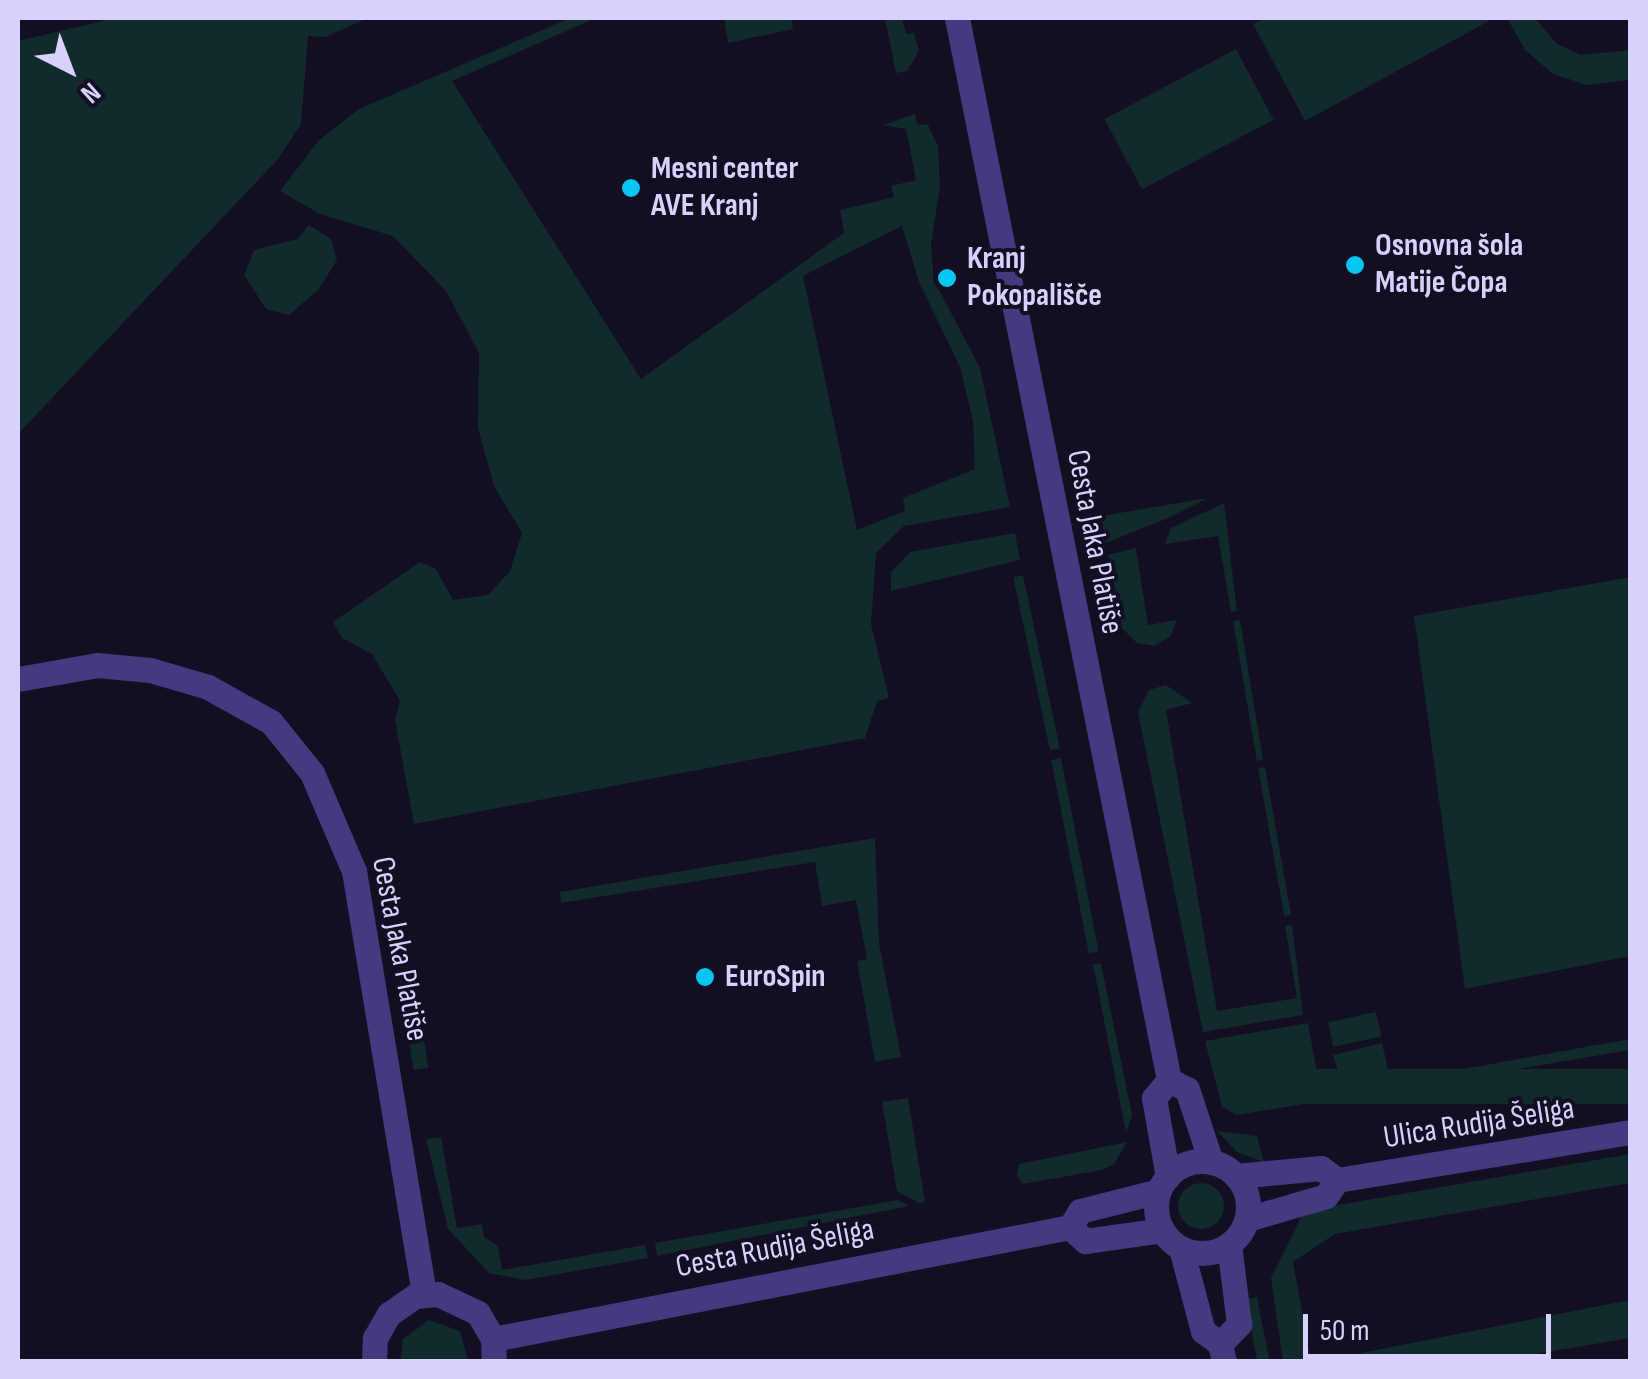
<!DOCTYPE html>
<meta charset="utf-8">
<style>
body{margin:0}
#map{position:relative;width:1648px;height:1379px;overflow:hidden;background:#130e22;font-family:"Sofia Sans Condensed",sans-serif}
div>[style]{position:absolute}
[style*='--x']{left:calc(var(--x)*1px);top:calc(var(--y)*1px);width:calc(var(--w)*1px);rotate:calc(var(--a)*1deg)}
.green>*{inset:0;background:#112a2b;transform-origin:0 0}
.round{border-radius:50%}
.minor>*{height:25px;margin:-12.5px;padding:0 12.5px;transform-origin:12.5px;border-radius:12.5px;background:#433a7f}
.minor>.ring{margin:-12.5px;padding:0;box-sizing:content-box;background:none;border:25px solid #433a7f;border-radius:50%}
.dots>*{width:28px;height:28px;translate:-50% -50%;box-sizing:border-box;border:5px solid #130e22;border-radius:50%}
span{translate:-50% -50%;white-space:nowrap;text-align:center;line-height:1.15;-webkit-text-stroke:8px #130e22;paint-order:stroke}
.poi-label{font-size:32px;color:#d9d0fe;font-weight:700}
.left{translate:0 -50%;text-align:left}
.street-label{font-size:32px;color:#d9d0fe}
.frame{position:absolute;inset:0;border:20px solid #d9d0fe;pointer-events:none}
.north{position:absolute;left:20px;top:20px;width:100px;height:100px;-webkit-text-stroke:8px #130e22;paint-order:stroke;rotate:138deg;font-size:28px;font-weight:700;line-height:40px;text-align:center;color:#d9d0fe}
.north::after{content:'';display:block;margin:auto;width:35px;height:45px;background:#d9d0fe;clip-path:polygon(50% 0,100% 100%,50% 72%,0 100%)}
.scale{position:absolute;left:1303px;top:1314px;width:248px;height:45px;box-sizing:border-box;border:5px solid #d9d0fe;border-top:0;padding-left:12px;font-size:30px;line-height:35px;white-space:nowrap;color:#d9d0fe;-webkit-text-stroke:8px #130e22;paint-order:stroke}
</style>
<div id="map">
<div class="green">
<i style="clip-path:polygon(115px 18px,368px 18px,325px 37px,308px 36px,301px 124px,278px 159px,18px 434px,18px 41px)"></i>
<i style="clip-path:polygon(evenodd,570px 18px,596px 18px,452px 81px,641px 379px,844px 233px,840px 210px,894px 197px,891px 186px,916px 180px,906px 129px,883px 125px,915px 114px,917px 124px,928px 125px,938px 146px,940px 186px,931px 245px,934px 280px,980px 368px,1010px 507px,904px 526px,876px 553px,871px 624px,889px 698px,877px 701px,865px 738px,414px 824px,395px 720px,400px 701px,372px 654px,342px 638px,333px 622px,420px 562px,436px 569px,453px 600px,488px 595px,510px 571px,522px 533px,494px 486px,478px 428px,479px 353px,446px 291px,393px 236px,320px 214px,280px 191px,319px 140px,359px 109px,570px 18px,902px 226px,919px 282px,960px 367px,973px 421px,975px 469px,903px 498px,905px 511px,857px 530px,803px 276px,902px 226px)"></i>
<i style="clip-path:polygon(724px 18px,791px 18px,793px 29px,728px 43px)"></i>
<i style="clip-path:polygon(885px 18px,902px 18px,906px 34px,914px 33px,919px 51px,907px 71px,896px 73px)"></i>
<i style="clip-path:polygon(1266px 18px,1487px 18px,1489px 21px,1305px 121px,1253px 24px)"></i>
<i style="clip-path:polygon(1507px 18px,1535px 18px,1556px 43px,1580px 55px,1630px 50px,1630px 80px,1587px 85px,1553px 74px,1525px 50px)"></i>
<i style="left:1236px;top:49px;width:80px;height:149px;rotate:62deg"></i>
<i style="clip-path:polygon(309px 225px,331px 239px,337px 260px,319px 289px,289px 315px,266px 309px,244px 275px,254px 250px,298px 239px)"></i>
<i style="clip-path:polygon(1208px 498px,1168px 518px,1106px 543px,1101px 516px)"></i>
<i style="clip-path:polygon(1224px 503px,1237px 611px,1231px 612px,1218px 536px,1165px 544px,1171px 528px)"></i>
<i style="clip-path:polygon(1015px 533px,1020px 560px,891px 591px,891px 572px,910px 552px)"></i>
<i style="clip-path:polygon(1136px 548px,1148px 625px,1177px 620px,1171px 636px,1154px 646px,1137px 643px,1122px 628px,1108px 555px)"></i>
<i style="left:1023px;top:575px;width:177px;height:10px;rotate:78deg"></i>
<i style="clip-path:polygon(1630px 577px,1630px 956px,1465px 989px,1414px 616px)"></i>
<i style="clip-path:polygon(1240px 620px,1263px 760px,1257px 761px,1233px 621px)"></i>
<i style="clip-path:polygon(1166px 685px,1192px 703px,1166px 710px,1217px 1011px,1297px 998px,1285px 926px,1292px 925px,1303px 1015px,1203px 1032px,1138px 712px,1149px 690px)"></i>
<i style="left:1061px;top:758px;width:197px;height:10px;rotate:79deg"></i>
<i style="left:1265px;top:767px;width:150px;height:7px;rotate:80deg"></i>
<i style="clip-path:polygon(875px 838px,879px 943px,901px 1057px,875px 1062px,857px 961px,867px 959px,856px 900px,822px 906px,815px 862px,561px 903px,560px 892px)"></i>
<i style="clip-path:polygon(1101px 963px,1132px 1115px,1126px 1133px,1093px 964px)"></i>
<i style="left:414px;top:977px;width:92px;height:15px;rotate:81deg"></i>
<i style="left:1376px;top:1012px;width:25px;height:49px;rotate:78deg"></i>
<i style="clip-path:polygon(1308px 1023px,1322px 1101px,1237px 1115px,1222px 1107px,1205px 1041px)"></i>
<i style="clip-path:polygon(1630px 1039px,1630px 1050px,1347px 1098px,1333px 1055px,1382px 1043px,1391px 1082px)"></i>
<i style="left:1630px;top:1069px;width:35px;height:348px;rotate:90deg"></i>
<i style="clip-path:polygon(908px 1098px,925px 1202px,919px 1203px,897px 1191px,882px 1102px)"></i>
<i style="clip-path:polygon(1217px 1131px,1257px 1136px,1264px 1162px,1237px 1152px)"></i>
<i style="clip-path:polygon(441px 1137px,457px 1228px,482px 1224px,484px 1237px,498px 1246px,502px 1270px,645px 1245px,648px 1258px,525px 1280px,489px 1273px,448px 1229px,426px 1139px)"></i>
<i style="clip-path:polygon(1127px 1142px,1114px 1164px,1102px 1170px,1023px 1184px,1017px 1175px,1019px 1164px)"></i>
<i style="clip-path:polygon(1630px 1154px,1630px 1183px,1335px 1234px,1293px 1262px,1311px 1361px,1283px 1361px,1271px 1278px,1304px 1211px)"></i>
<i class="round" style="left:1178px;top:1183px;width:46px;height:46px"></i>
<i style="clip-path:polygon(898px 1200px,909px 1206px,657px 1256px,655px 1243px)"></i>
<i style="left:1257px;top:1297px;width:65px;height:12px;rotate:79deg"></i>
<i style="clip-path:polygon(1630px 1300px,1630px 1338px,1494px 1361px,1320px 1361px)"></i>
<i style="clip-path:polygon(429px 1320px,460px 1331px,468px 1361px,400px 1361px,403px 1339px)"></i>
</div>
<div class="minor">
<i style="--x:957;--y:18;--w:1083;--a:78.71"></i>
<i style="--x:1169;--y:1080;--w:23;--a:130"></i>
<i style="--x:1154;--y:1098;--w:80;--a:80"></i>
<i style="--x:18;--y:679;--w:80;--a:-10"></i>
<i style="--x:97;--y:665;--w:53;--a:5.4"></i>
<i style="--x:150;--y:670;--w:60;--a:16.3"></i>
<i style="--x:208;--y:687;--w:72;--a:29.1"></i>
<i style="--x:271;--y:722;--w:65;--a:51.2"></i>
<i style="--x:312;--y:773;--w:107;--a:66.8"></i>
<i style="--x:354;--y:871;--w:429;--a:80.6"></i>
<i style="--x:1169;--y:1080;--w:20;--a:27"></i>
<i style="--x:1187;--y:1089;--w:77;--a:71.8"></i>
<i class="ring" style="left:1156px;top:1161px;width:67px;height:67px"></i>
<i style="--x:1236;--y:1176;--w:85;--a:-5.4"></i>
<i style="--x:1321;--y:1168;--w:20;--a:37"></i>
<i style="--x:1247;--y:1219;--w:82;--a:-16.2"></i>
<i style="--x:1326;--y:1196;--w:19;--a:-55"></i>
<i style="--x:1337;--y:1180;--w:297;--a:-9.3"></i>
<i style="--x:1070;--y:1227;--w:21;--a:43"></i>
<i style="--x:1085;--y:1241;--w:78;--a:-8.1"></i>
<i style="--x:1181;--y:1248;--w:86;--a:75.2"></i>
<i style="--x:1203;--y:1331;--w:21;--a:37"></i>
<i style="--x:1220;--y:1344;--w:18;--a:77"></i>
<i style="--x:493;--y:1339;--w:588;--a:-10.98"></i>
<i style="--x:1070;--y:1227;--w:19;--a:-58"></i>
<i style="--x:1080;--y:1211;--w:81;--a:-14.2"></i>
<i style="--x:1220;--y:1344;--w:28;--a:-46"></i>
<i style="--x:1239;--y:1324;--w:80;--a:-97.2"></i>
<i style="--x:374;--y:1362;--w:24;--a:-88"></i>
<i style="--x:375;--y:1338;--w:28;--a:-60"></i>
<i style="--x:389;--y:1314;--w:32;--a:-35"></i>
<i style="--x:415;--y:1296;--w:23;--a:-5"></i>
<i style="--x:438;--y:1294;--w:44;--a:25.4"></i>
<i style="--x:478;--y:1313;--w:30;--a:60"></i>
<i style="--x:493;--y:1339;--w:23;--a:88"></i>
</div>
<div class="dots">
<i style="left:631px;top:188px;background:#07c7f2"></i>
<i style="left:1355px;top:265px;background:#07c7f2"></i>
<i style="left:947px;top:278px;background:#07c7f2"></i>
<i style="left:705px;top:977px;background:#07c7f2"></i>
</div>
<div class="poi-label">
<span class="left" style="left:651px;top:188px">Mesni center<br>AVE Kranj</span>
<span class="left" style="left:1375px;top:265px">Osnovna šola<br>Matije Čopa</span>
<span class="left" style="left:967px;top:278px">Kranj<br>Pokopališče</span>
<span class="left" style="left:725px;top:977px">EuroSpin</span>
</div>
<div class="street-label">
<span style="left:1094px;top:542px;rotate:79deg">Cesta Jaka Platiše</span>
<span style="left:399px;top:949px;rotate:79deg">Cesta Jaka Platiše</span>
<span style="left:1479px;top:1124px;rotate:-9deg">Ulica Rudija Šeliga</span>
<span style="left:775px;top:1249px;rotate:-11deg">Cesta Rudija Šeliga</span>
</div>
<div class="frame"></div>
<div class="north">N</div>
<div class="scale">50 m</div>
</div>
